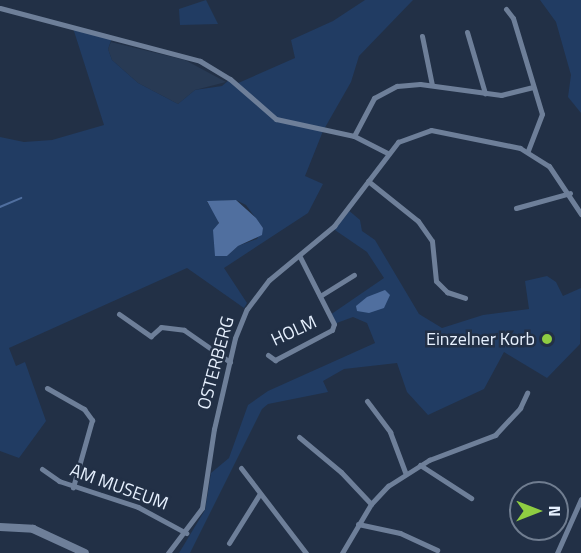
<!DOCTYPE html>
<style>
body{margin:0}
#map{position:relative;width:581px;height:553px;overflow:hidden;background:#223046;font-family:"Titillium Web",sans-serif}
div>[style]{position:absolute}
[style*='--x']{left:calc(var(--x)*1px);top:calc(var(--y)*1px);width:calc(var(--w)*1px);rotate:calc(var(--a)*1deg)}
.built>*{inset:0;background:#283a54}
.green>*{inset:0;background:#213c63}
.water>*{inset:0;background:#506f9f}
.stream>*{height:1.5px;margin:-0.75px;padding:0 0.75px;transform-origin:0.75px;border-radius:0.75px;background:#506f9f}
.street>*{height:5px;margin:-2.5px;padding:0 2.5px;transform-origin:2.5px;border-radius:2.5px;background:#6e7f99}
.secondary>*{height:8px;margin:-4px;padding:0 4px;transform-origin:4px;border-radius:4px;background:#6e7f99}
.dots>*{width:16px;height:16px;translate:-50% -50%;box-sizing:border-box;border:3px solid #223046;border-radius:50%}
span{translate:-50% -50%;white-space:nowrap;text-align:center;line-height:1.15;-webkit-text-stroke:5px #223046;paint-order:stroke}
.street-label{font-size:18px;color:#e6f0fe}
.poi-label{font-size:18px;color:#e6f0fe}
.right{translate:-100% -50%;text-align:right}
.north{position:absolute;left:509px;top:481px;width:60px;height:60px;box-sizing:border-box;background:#223046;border:2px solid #707d90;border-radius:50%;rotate:90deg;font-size:16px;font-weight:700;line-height:24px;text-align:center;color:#e6f0fe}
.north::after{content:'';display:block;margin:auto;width:21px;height:27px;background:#8fcd42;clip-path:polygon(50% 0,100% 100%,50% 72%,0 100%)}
</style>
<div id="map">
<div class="built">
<i style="clip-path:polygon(111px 42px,185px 60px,226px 82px,195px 90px,178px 104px,138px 83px,112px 60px,108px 49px)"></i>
</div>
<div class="green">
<i style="clip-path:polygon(206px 0,218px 24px,180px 25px,179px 9px)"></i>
<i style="clip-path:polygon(evenodd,365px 0,413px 0,359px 56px,351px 82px,323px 131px,305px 176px,323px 184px,308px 213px,224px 268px,247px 303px,244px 308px,187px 268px,9px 348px,16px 366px,25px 362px,46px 421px,19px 458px,0 451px,0 137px,24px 142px,52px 140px,104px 125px,73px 28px,112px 38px,108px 49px,112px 60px,138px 83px,178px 104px,195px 90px,222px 86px,230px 79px,236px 84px,295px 58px,291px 40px,333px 21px,365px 0,236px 200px,246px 205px,263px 228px,257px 239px,238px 246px,227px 256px,217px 217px,207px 202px,236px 200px)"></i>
<i style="clip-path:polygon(540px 0,581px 0,581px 113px,568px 97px,571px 75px,556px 22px)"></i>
<i style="clip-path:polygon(347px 209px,360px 220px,362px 231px,375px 240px,419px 314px,442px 328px,483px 315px,529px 309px,525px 281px,547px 276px,556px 282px,563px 296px,581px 288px,580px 344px,547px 378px,504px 352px,484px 389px,428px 415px,407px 392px,397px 363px,344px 369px,323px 381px,328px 392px,268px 404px,262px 409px,190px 553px,179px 553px,205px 510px,211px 473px,229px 458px,248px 405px,268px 391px,375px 343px,367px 323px,353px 317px,334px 324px,330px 315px,384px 278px,367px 252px,332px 228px)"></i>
</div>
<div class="water">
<i style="clip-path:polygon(236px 200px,256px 218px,263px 228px,262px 235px,238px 246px,227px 256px,215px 256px,213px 230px,219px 223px,207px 201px)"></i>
<i style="clip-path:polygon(385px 290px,390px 295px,384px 308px,369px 313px,357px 311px,356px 306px,367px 297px)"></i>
</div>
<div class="stream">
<i style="--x:0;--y:207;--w:23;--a:-23"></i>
</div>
<div class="street">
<i style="--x:0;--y:8;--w:207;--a:14.8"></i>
<i style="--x:200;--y:61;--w:35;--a:31"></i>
<i style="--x:230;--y:79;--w:61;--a:41"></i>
<i style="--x:276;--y:119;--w:80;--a:12.3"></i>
<i style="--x:354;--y:136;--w:38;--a:27"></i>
<i style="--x:506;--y:9;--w:11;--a:52"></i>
<i style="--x:513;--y:18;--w:100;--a:73.2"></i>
<i style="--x:542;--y:114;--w:40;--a:111"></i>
<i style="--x:467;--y:32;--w:64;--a:73.6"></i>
<i style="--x:422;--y:36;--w:50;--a:78.5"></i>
<i style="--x:354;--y:136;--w:43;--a:-62.2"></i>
<i style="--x:374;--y:98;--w:26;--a:-28"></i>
<i style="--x:397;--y:86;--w:23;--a:-5"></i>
<i style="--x:420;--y:84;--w:82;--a:7.7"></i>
<i style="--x:501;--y:95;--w:32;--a:-14"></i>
<i style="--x:368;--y:181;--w:64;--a:38.7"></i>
<i style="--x:418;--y:221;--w:24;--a:55"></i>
<i style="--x:432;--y:241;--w:40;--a:84.3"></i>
<i style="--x:436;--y:281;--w:16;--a:45"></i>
<i style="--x:447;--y:292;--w:19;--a:18"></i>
<i style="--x:516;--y:208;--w:56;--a:-15.5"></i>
<i style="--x:320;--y:296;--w:40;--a:-32"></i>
<i style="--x:119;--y:314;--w:39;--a:35"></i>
<i style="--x:151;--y:336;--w:13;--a:-42"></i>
<i style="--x:161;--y:327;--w:23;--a:7"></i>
<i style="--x:184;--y:330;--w:56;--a:34.8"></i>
<i style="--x:268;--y:355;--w:9;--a:36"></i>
<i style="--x:275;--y:360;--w:64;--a:-27.8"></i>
<i style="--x:332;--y:330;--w:6;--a:-72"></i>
<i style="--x:334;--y:324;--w:75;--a:-116.9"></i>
<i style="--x:47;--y:388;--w:43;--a:29.6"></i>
<i style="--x:84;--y:409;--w:14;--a:54"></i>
<i style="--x:92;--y:420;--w:70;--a:105.8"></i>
<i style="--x:367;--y:401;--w:39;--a:53"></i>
<i style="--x:390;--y:432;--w:43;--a:69.4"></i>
<i style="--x:299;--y:437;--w:55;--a:39.8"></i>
<i style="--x:341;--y:472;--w:44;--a:46.8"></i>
<i style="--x:420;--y:465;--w:61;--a:32.9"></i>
<i style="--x:241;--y:468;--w:107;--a:52.6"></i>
<i style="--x:42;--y:469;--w:21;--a:35"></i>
<i style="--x:59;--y:481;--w:83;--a:18.2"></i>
<i style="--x:138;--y:507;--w:55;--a:28.4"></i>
<i style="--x:358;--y:524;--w:43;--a:12.1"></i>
<i style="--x:400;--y:533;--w:41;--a:24.7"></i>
<i style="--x:229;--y:543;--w:57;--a:-58"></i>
<i style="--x:168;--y:553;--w:56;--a:-52.9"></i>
<i style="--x:202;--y:508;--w:80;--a:-81.4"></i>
<i style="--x:214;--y:429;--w:93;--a:-77"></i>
<i style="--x:235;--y:338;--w:31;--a:-68"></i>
<i style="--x:247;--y:309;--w:36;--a:-53"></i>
<i style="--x:269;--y:280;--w:85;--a:-39.7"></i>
<i style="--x:334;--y:226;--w:106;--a:-52.7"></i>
<i style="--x:398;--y:142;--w:35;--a:-20"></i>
<i style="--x:431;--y:130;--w:91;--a:11.4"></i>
<i style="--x:520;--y:148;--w:34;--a:32"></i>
<i style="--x:549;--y:166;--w:58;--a:56.3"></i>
<i style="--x:342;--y:553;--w:57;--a:-59.4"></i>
<i style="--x:371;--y:504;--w:25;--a:-47"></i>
<i style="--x:388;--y:486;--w:49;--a:-32.4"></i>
<i style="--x:429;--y:460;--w:71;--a:-20.7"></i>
<i style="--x:495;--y:435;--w:37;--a:-47"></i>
<i style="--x:520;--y:408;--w:17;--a:-65"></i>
<i style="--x:557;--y:553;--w:59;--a:-66"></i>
</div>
<div class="secondary">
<i style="--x:0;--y:527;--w:33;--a:3"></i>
<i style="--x:33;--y:529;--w:57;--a:24.8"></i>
</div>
<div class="dots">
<i style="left:547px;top:339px;background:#8fcd42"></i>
</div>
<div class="street-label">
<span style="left:294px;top:331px;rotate:-25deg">HOLM</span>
<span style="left:216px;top:363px;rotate:-75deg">OSTERBERG</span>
<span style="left:119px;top:487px;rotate:20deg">AM MUSEUM</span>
</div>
<div class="poi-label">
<span class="right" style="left:535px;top:339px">Einzelner Korb</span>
</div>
<div class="north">N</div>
</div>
